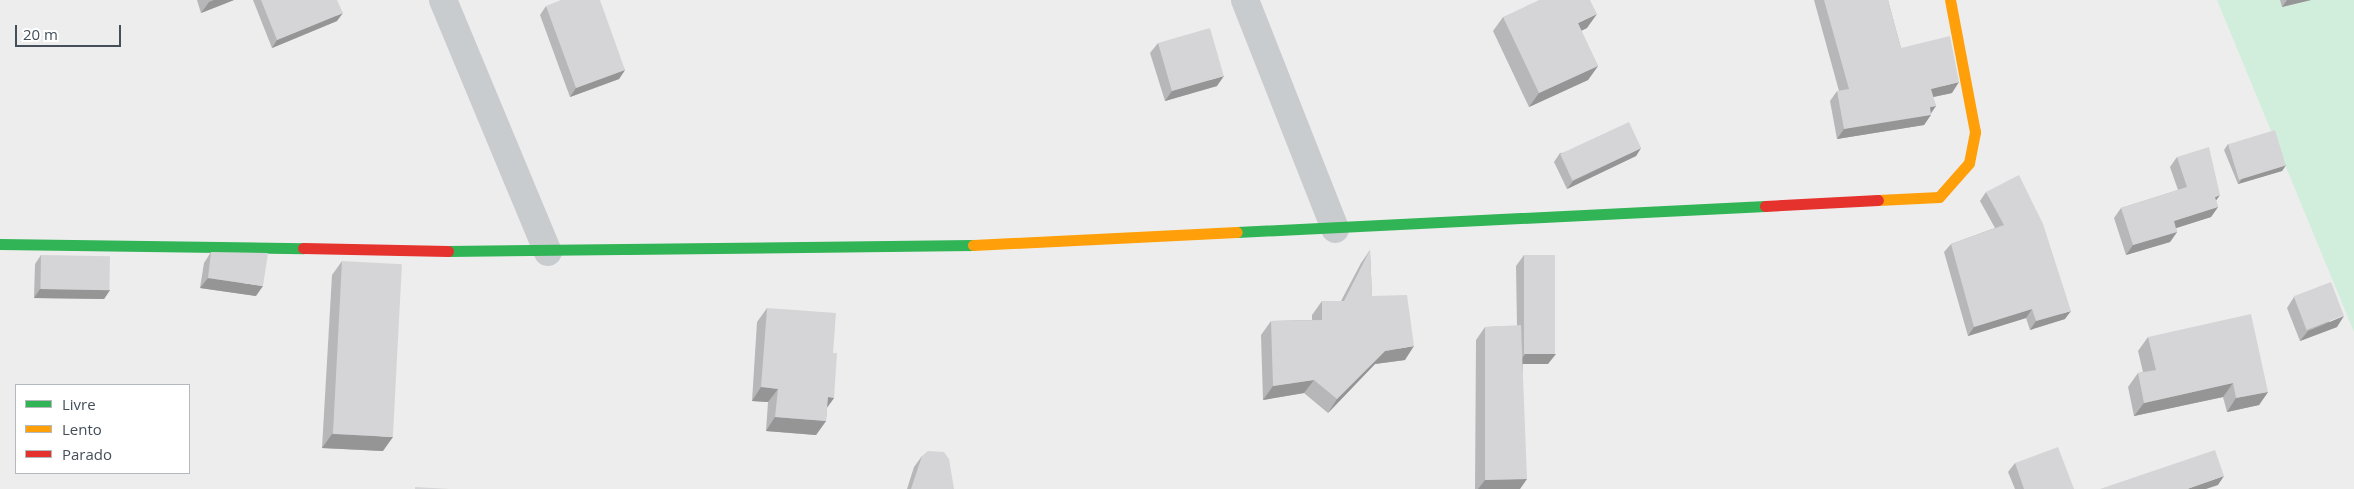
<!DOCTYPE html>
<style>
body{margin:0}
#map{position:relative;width:2354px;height:489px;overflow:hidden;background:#eeeded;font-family:"Open Sans",sans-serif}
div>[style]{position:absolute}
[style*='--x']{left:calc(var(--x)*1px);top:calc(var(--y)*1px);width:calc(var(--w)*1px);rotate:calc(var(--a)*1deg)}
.green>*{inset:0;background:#d1eedc}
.street>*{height:28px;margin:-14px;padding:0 14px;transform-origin:14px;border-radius:14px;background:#c9ccce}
.fast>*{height:11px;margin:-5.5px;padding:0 5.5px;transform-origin:5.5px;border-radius:5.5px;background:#30b455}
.slow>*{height:11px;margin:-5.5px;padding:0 5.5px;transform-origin:5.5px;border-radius:5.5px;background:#ff9f0a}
.jam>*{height:11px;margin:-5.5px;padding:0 5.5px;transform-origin:5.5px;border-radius:5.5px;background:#e5322d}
.wall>*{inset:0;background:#b7b7b9}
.shaded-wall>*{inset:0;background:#959596}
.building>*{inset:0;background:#d5d5d7;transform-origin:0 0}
span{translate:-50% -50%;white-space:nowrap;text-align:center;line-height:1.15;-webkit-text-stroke:4.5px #fff;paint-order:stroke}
.legend{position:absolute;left:15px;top:384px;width:175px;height:90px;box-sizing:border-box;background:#fff;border:1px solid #b4b9bd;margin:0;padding:6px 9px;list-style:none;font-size:15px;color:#444f5a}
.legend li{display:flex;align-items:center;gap:10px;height:25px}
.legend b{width:25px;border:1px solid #b4b9bd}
.scale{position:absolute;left:15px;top:25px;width:106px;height:22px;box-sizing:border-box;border:2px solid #444f5a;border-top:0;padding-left:6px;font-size:15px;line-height:18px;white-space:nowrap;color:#444f5a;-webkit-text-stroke:4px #fff;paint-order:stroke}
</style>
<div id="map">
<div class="green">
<i style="clip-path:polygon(2217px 0,2354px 0,2354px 332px)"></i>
</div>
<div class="street">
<i style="--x:443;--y:0;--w:273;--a:67.4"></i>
<i style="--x:1245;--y:0;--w:246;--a:68.5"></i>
</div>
<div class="fast">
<i style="--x:1237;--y:232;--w:529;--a:-2.82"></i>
<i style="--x:0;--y:244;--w:303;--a:0.8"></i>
<i style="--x:448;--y:251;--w:525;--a:-0.65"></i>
</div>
<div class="slow">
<i style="--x:1878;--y:200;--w:61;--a:-2.8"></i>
<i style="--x:1939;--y:197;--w:45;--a:-48.6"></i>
<i style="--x:1969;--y:163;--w:32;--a:-79"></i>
<i style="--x:1975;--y:132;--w:134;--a:-100.7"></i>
<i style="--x:973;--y:245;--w:264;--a:-2.8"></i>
</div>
<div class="jam">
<i style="--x:1765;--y:206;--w:113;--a:-3"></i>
<i style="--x:303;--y:248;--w:145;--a:1.2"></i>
</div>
<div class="wall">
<i style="clip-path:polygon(197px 0,234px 0,201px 13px)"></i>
<i style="clip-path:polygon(253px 0,337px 0,337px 21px,272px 48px)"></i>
<i style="clip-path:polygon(1814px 0,1888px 0,1901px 48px,1952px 93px,1933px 97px,1936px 106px,1924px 125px,1837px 139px,1830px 101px,1837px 91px,1839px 91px)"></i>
<i style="clip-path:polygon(2280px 0,2311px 0,2282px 7px)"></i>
<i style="clip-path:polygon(546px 6px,625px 70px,619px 79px,570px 97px,540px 15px)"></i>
<i style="clip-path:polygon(1503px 17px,1587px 28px,1581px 31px,1598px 66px,1588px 80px,1529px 107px,1493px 31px)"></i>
<i style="clip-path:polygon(1158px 43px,1217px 86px,1165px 101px,1150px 53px)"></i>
<i style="clip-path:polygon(2228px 144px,2286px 165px,2282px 171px,2238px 184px,2224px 150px)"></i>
<i style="clip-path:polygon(1641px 148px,1636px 156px,1567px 189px,1554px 162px,1560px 153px)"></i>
<i style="clip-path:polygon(2177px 157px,2216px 201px,2218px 207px,2211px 217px,2176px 228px,2177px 232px,2170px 242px,2126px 255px,2114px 218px,2121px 208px,2178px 190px,2170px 167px)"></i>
<i style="clip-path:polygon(1986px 192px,2065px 319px,2030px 330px,2026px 318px,1968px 336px,1944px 252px,1951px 244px,1995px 228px,1980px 201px)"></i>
<i style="clip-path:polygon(1370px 250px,1372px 296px,1405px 360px,1375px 364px,1328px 413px,1304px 393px,1263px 400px,1261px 335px,1271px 321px,1312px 320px,1312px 315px,1322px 301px,1341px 301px,1361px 263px)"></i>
<i style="clip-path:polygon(211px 252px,256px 296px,200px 288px,204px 263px)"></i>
<i style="clip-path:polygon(41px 255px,110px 290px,104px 299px,34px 298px,35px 264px)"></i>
<i style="clip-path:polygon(1524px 255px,1548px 364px,1523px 364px,1520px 489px,1475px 489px,1476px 340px,1485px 327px,1517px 326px,1516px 266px)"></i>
<i style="clip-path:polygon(342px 261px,383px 451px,322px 448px,332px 275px)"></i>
<i style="clip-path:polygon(2294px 297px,2337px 327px,2300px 341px,2287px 308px)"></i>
<i style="clip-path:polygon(767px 308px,833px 353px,834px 398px,827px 407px,826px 421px,816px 435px,766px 431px,768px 402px,752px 401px,757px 322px)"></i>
<i style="clip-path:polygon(2148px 337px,2268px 392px,2259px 405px,2227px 412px,2223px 397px,2134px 416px,2128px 387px,2138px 373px,2143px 372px,2138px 351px)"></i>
<i style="clip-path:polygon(922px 456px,954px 489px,907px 489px,914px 467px)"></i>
<i style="clip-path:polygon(2015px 463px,2074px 489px,2015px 489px,2008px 472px)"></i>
</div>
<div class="shaded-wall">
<i style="clip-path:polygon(214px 0,234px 0,201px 13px,209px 2px)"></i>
<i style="clip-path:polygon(2287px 0,2311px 0,2282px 7px)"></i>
<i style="clip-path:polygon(343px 13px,337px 21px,272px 48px,277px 40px)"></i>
<i style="clip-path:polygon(1597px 14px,1587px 28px,1568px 37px,1578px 23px)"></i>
<i style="clip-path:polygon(1598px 66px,1588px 80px,1529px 107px,1539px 93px)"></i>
<i style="clip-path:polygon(625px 70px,619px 79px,570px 97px,576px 88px)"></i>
<i style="clip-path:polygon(1224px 76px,1217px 86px,1165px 101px,1172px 91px)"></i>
<i style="clip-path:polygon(1959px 82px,1952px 93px,1924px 99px,1931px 89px)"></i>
<i style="clip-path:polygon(1936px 106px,1929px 115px,1931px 115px,1924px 125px,1837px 139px,1844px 129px)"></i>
<i style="clip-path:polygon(1641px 148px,1636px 156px,1567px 189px,1573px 181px)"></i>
<i style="clip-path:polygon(2286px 165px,2282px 171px,2238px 184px,2242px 179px)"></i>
<i style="clip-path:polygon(2220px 195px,2213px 205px,2215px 197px)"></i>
<i style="clip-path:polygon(2218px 207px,2211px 217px,2167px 231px,2174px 221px)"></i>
<i style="clip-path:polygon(2177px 232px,2170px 242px,2126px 255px,2133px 245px)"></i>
<i style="clip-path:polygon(208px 278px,263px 286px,256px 296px,200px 288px)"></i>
<i style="clip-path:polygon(40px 289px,110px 290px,104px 299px,34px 298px)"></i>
<i style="clip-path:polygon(2032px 309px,2026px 318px,1968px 336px,1974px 327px)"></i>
<i style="clip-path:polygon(2071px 311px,2065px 319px,2030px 330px,2036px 321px)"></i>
<i style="clip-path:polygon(2344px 316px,2337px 327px,2300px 341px,2308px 331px)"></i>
<i style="clip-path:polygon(1414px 346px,1405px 360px,1375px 364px,1328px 413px,1337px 399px,1385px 351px)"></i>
<i style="clip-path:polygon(1525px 354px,1556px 354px,1548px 364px,1518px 364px)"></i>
<i style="clip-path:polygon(1314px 380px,1304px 393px,1263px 400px,1273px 386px)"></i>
<i style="clip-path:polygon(2233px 383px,2223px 397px,2134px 416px,2144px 403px)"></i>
<i style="clip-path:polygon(761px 387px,778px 389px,768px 402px,752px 401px)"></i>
<i style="clip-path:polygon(2268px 392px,2259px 405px,2227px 412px,2236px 398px)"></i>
<i style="clip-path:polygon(828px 397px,834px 398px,824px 412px)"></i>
<i style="clip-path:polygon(775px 417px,826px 421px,816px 435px,766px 431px)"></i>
<i style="clip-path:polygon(332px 434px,393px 437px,383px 451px,322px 448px)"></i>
<i style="clip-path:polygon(2224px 476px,2218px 485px,2206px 489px,2187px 489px)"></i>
<i style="clip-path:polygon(1527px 479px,1520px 489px,1478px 489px,1485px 480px)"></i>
</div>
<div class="building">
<i style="clip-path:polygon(261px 0,337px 0,343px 13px,277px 40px)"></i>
<i style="clip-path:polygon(561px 0,600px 0,625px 70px,576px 88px,546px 6px)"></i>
<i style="clip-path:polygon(1539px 0,1590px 0,1597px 14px,1578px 23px,1598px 66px,1539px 93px,1503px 17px)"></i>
<i style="clip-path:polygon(1824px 0,1888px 0,1901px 48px,1950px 36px,1959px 82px,1931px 89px,1936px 106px,1930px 107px,1931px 115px,1844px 129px,1837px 91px,1849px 89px)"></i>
<i style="left:1210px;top:28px;width:50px;height:54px;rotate:74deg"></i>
<i style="left:1629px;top:122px;width:29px;height:76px;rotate:65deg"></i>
<i style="left:2275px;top:130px;width:37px;height:49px;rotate:73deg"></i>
<i style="clip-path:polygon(2209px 147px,2220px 195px,2215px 197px,2218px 207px,2174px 221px,2177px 232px,2133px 245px,2121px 208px,2187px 187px,2177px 157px)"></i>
<i style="clip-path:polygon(2019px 175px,2043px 224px,2071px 311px,2036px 321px,2032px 309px,1974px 327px,1951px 244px,2004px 225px,1986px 192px)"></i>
<i style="clip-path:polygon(1370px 250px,1372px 296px,1407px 295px,1414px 346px,1385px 351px,1337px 399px,1314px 380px,1273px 386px,1271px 321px,1322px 320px,1322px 301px,1344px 301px)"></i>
<i style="clip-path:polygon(211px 252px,268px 253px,263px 286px,208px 278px)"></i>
<i style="left:41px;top:255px;width:69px;height:34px;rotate:1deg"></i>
<i style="left:1524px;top:255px;width:31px;height:99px"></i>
<i style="left:342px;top:261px;width:60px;height:173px;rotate:3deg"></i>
<i style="left:2331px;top:282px;width:36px;height:40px;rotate:69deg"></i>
<i style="clip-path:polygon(767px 308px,836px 313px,833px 353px,837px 353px,834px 398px,828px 397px,826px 421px,775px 417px,778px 389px,761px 387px)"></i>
<i style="clip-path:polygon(2251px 314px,2268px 392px,2236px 398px,2233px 383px,2144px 403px,2138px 373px,2156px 370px,2148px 337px)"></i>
<i style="clip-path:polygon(1521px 325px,1527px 479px,1485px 480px,1485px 327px)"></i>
<i style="clip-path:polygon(2058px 447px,2074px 489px,2024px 489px,2015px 463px)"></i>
<i style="clip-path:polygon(2215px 450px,2224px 476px,2187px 489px,2100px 489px)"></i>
<i style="clip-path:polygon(928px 451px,944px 452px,949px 459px,954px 489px,911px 489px,922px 456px)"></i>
<i style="clip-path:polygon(415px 487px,450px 489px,415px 489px)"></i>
</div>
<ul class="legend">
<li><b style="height:6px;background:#30b455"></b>Livre</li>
<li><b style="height:6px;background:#ff9f0a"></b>Lento</li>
<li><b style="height:6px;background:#e5322d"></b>Parado</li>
</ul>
<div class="scale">20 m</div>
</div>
